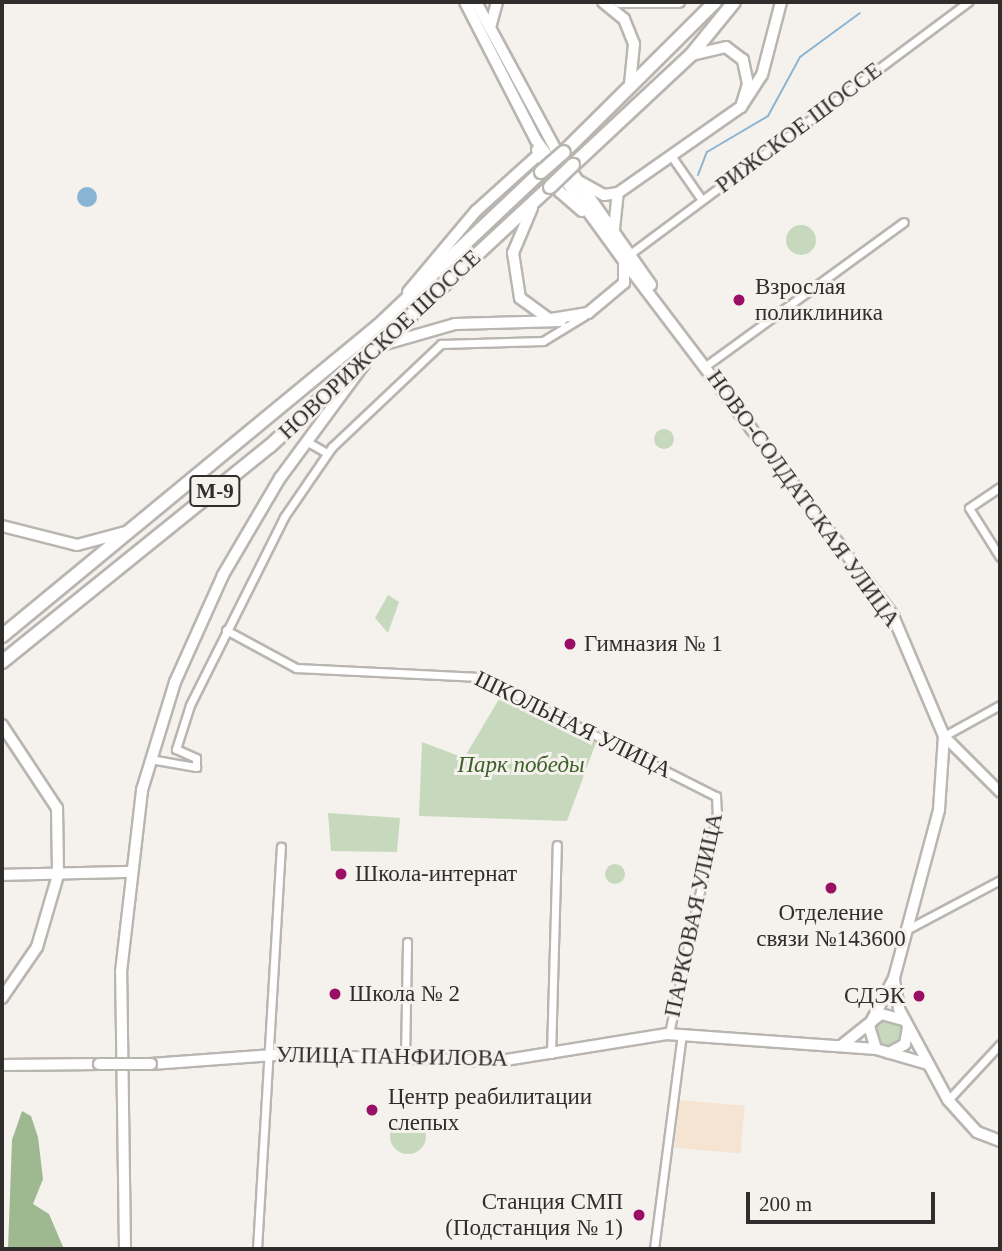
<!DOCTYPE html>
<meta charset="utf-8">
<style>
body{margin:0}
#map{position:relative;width:1002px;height:1251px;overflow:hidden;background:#f5f1ed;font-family:"Times New Roman",serif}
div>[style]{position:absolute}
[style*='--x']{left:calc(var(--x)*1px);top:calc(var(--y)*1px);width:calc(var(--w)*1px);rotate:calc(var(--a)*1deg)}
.commercial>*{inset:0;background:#f6e4d3;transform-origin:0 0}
.green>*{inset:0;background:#c6d9bd}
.round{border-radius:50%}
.forest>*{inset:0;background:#9eb990}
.water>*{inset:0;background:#89b4d3}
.stream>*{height:2px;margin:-1px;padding:0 1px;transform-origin:1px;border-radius:1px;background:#89b4d3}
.roads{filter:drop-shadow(2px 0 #b9b5b1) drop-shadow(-2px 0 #b9b5b1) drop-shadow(0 2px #b9b5b1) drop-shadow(0 -2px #b9b5b1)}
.minor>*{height:7px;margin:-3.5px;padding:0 3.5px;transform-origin:3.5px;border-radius:3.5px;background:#fff}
.tertiary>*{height:9px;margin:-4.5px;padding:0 4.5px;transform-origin:4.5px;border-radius:4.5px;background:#fff}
.secondary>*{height:10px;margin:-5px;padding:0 5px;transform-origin:5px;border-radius:5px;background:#fff}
.primary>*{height:10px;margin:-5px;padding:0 5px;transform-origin:5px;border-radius:5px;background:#fff}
.trunk>*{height:12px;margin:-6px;padding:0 6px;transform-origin:6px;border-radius:6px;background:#fff}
.bridges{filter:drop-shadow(2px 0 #b9b5b1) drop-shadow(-2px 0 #b9b5b1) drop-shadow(0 2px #b9b5b1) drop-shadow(0 -2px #b9b5b1)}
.secondary-bridge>*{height:10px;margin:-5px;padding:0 5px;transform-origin:5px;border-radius:5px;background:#fff}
.trunk-bridge>*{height:12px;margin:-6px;padding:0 6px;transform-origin:6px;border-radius:6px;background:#fff}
.dots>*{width:19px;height:19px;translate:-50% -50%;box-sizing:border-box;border:4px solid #f5f1ed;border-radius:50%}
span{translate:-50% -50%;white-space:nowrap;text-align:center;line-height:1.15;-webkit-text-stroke:6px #f5f1ed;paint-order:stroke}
.shield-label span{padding:2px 5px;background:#f5f1ed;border:2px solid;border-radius:5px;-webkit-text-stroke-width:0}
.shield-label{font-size:21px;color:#302e2d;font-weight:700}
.street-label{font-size:23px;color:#302e2d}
.poi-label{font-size:23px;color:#302e2d}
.left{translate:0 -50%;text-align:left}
.right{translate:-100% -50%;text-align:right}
.park-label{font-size:23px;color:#3d6128;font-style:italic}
.frame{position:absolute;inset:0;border:4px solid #302e2d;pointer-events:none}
.scale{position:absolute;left:746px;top:1192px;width:189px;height:32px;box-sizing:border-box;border:4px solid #302e2d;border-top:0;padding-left:9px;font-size:21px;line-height:24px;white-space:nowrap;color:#302e2d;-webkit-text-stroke:5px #f5f1ed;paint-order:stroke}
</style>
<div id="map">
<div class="commercial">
<i style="left:679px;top:1100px;width:66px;height:48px;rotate:5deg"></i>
</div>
<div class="green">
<i class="round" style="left:786px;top:225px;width:30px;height:30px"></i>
<i class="round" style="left:654px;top:429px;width:20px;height:20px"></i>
<i style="clip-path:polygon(388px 595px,399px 602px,388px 633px,375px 618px)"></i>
<i style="clip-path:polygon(502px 694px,597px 740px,567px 821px,419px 816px,422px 742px,464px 758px)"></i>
<i style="clip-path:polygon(328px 813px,400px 818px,397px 852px,331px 851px)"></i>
<i class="round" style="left:605px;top:864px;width:20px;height:20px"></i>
<i class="round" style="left:876px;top:1019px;width:26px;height:26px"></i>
<i class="round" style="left:390px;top:1118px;width:36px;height:36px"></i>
</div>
<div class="forest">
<i style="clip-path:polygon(22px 1111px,31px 1116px,38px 1137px,43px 1179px,33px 1204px,49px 1214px,64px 1249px,8px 1249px,12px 1140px)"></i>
</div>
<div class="water">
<i class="round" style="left:77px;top:187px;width:20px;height:20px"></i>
</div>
<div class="stream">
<i style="--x:698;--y:175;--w:25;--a:-69"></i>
<i style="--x:707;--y:152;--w:71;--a:-30.5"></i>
<i style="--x:768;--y:116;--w:67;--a:-61.5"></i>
<i style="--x:800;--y:57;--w:74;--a:-36.3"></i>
</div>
<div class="roads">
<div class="minor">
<i style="--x:672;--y:157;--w:52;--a:55.1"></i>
<i style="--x:630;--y:254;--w:422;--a:-36.7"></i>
<i style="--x:707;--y:365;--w:243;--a:-36"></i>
<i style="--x:306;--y:441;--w:24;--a:30"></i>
<i style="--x:1000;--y:487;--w:37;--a:146"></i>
<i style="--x:969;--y:508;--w:58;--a:57.7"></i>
<i style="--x:226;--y:630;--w:80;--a:28.5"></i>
<i style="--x:296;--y:668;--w:184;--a:2.8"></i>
<i style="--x:480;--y:677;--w:264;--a:26.8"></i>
<i style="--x:716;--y:796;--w:17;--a:87"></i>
<i style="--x:717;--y:813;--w:226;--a:102.3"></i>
<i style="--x:944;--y:736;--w:64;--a:-29"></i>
<i style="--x:150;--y:759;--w:47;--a:9.9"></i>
<i style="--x:196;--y:767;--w:9;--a:-90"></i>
<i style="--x:196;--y:758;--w:22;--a:-156"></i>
<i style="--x:176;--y:749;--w:46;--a:-72.3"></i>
<i style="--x:190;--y:705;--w:210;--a:-63.4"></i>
<i style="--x:284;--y:517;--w:85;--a:-55.6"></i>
<i style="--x:332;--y:447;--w:150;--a:-43.4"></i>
<i style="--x:441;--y:344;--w:102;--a:-1.7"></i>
<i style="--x:543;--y:341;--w:48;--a:-31.4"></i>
<i style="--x:908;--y:929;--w:104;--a:-28"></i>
<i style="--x:551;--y:1054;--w:209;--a:-88.4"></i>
<i style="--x:405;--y:1059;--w:117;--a:-89"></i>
<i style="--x:948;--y:1100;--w:76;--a:-47.1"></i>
<i style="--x:257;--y:1249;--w:403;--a:-86.6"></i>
<i style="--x:654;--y:1249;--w:217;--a:-82.6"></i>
</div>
<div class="tertiary">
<i style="--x:944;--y:736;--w:79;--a:45"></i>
</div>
<div class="secondary">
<i style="--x:603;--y:2;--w:27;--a:39"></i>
<i style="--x:624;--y:19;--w:27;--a:68"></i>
<i style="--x:634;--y:44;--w:40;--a:95.7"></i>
<i style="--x:490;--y:28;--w:27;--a:-75"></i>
<i style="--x:741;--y:107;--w:38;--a:-57"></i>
<i style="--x:762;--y:75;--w:75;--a:-75.4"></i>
<i style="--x:578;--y:181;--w:127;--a:54.9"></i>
<i style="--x:614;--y:229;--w:36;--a:-84"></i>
<i style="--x:624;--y:261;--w:445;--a:52.8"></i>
<i style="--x:893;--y:616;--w:130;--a:67"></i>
<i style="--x:944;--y:736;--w:74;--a:93.9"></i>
<i style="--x:939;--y:810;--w:174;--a:105"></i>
<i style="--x:894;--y:978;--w:54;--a:117.5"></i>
<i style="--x:869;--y:1026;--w:24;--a:73"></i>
<i style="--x:382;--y:345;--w:76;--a:-16"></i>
<i style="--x:455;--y:324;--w:106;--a:-1.6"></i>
<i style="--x:894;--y:980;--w:29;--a:80"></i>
<i style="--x:899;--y:1009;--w:103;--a:61.7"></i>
<i style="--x:948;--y:1100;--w:43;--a:47.8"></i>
<i style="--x:977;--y:1132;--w:25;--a:21"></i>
<i style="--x:2;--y:998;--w:62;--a:-55.5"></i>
<i style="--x:37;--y:947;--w:75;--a:-73.7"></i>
<i style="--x:841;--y:1046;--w:51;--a:-38.7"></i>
<i style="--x:881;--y:1014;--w:24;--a:15"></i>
<i style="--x:889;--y:1053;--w:18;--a:-29"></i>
<i style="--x:905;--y:1044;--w:17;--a:-80"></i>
<i style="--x:151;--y:1064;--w:123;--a:-4.2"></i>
<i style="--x:274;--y:1055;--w:226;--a:1.5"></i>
<i style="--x:500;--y:1061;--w:169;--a:-9.2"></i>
<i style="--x:667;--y:1034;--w:210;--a:4.1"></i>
<i style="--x:876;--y:1049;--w:54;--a:16.1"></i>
<i style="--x:2;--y:1065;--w:97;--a:-0.6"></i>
</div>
<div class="primary">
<i style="--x:465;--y:2;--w:155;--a:62.8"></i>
<i style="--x:536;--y:140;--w:150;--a:54"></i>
<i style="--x:624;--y:261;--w:22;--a:90"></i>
<i style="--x:624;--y:283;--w:47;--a:140.2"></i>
<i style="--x:588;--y:313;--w:39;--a:171"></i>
<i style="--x:549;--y:319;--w:36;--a:-144"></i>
<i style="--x:520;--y:298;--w:46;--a:-98.8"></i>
<i style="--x:513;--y:253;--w:49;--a:-67.1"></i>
<i style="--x:476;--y:2;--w:166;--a:61.6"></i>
<i style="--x:555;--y:148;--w:39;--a:55"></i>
<i style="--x:577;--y:180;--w:31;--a:29"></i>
<i style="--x:604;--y:195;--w:14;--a:-8"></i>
<i style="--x:618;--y:193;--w:150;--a:-35"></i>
<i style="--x:741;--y:107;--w:24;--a:-73"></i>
<i style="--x:748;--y:84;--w:25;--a:-102"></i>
<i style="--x:743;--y:60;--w:21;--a:-143"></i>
<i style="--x:726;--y:47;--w:36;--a:167"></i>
<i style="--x:619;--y:2;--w:60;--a:0"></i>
<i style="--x:537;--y:150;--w:48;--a:61.3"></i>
<i style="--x:560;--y:192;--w:29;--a:41"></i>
<i style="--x:408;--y:292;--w:106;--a:-50"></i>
<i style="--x:476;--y:211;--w:81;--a:-42"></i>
<i style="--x:2;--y:526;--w:77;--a:14.2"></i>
<i style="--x:77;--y:545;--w:51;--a:-14.9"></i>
<i style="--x:2;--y:725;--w:100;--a:56.5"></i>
<i style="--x:57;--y:808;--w:67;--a:89.1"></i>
<i style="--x:2;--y:875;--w:127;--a:-1.4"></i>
<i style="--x:125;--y:1249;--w:277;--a:-90.8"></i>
<i style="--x:121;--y:972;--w:183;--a:-83.4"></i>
<i style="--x:142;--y:790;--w:113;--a:-73"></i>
<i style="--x:175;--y:682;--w:117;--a:-65.8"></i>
<i style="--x:223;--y:575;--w:113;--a:-59.6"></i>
<i style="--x:280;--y:478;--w:142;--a:-53.6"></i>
</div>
<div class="trunk">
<i style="--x:564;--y:152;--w:213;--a:-44.8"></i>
<i style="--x:573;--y:165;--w:161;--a:-43"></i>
<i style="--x:691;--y:55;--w:68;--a:-50.9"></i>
<i style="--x:2;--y:636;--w:487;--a:-39.5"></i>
<i style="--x:378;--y:326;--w:224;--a:-43.4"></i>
<i style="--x:2;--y:662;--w:344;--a:-38.9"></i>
<i style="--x:270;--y:446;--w:381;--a:-42.8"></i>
</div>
</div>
<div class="bridges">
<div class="secondary-bridge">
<i style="--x:99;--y:1064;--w:52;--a:0"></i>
</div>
<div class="trunk-bridge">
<i style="--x:541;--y:172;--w:30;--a:-41"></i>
<i style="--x:550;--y:187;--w:32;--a:-44"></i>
</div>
</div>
<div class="dots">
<i style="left:739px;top:300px;background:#980f64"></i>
<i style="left:570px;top:644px;background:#980f64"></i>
<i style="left:341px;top:874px;background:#980f64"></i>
<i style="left:831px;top:888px;background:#980f64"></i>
<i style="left:335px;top:994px;background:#980f64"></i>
<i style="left:919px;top:996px;background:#980f64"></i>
<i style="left:372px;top:1110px;background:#980f64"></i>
<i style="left:639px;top:1215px;background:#980f64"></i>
</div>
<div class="shield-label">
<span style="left:215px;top:491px">М-9</span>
</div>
<div class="street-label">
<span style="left:799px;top:128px;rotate:-37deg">РИЖСКОЕ ШОССЕ</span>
<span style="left:380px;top:345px;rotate:-43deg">НОВОРИЖСКОЕ ШОССЕ</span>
<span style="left:803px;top:499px;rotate:54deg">НОВО-СОЛДАТСКАЯ УЛИЦА</span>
<span style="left:573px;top:725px;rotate:26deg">ШКОЛЬНАЯ УЛИЦА</span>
<span style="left:694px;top:915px;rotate:-78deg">ПАРКОВАЯ УЛИЦА</span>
<span style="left:392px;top:1057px;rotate:1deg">УЛИЦА ПАНФИЛОВА</span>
</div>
<div class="poi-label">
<span class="left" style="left:755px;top:300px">Взрослая<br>поликлиника</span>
<span class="left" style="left:584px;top:644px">Гимназия № 1</span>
<span class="left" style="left:355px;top:874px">Школа-интернат</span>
<span style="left:831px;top:926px">Отделение<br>связи №143600</span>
<span class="left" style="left:349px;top:994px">Школа № 2</span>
<span class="right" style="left:905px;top:996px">СДЭК</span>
<span class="left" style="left:388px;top:1110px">Центр реабилитации<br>слепых</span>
<span class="right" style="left:623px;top:1215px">Станция СМП<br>(Подстанция № 1)</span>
</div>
<div class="park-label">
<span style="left:521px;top:765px">Парк победы</span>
</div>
<div class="frame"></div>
<div class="scale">200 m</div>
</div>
